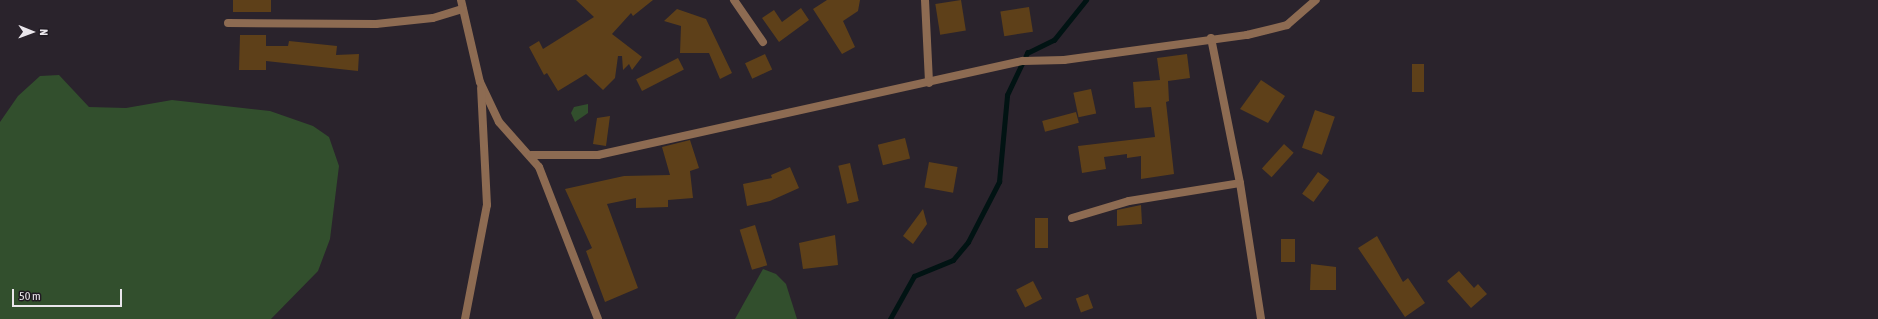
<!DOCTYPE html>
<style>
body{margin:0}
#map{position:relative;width:1878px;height:319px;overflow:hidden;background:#2a232c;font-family:"Asap Condensed",sans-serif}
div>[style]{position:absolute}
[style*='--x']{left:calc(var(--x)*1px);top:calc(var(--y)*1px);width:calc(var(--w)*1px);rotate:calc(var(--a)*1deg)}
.green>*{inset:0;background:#324f2d}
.stream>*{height:4.5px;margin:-2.25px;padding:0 2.25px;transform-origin:2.25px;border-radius:2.25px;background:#011313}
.building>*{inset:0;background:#5e4019;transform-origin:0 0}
.minor>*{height:8px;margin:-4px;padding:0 4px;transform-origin:4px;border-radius:4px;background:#8d6b52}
span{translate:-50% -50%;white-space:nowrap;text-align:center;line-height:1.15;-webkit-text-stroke:3px #201a22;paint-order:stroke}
.north{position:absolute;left:12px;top:12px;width:40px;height:40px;-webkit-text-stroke:3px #201a22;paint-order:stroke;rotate:91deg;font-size:11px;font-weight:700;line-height:16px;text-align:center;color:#eae6ec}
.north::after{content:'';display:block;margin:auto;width:14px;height:18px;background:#eae6ec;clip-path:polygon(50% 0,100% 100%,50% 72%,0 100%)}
.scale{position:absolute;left:12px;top:289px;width:110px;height:18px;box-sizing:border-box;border:2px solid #eae6ec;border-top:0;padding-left:5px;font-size:12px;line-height:14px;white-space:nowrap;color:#eae6ec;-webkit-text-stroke:3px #201a22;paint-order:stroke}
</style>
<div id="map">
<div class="green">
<i style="clip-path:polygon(59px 75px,89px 107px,126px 108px,172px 100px,270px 111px,313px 126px,329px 137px,339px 166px,330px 239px,318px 271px,271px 319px,0 319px,0 122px,18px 96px,40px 76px)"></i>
<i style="clip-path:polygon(588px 104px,588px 113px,575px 122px,571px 113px,574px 107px)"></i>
<i style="clip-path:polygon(763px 269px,776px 274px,786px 284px,797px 319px,735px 319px)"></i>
</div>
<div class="stream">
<i style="--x:890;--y:319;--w:49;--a:-60.8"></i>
<i style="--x:914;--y:276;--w:42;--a:-22.3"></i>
<i style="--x:953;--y:260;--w:23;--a:-50"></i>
<i style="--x:968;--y:242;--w:68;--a:-62.7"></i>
<i style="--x:999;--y:182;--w:87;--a:-84.7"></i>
<i style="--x:1007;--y:95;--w:47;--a:-64.5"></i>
<i style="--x:1027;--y:53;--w:30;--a:-26"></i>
<i style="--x:1054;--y:40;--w:51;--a:-51.3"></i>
</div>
<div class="building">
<i style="left:233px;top:0;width:38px;height:12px"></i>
<i style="clip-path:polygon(576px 0,653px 0,633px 16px,631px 13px,612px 34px,642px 57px,632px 70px,629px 64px,623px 70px,622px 56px,618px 56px,615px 78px,603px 90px,586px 74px,558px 91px,547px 73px,544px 75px,529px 47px,539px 41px,543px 49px,594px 17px)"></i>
<i style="clip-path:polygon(827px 0,860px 0,858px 11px,843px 21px,855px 47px,842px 54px,813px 9px)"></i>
<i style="left:961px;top:0;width:31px;height:26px;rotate:81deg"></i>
<i style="left:1029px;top:7px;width:25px;height:29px;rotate:81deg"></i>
<i style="clip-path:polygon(801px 8px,809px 20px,779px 42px,762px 18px,774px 10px,782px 22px)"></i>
<i style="clip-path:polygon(677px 9px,706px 19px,732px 73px,720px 79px,709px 53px,680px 53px,681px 26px,664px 21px)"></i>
<i style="clip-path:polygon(240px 35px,266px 35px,266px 46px,288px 46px,289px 41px,337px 46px,336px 55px,359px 54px,358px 71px,266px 61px,266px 70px,239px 70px)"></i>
<i style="left:765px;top:54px;width:17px;height:22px;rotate:65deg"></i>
<i style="clip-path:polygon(1187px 54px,1190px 78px,1168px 81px,1169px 101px,1166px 102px,1174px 174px,1141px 179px,1141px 156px,1127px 158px,1127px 154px,1104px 157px,1106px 169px,1082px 173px,1078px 146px,1155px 137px,1151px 107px,1135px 108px,1133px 82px,1160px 80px,1157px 58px)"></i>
<i style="left:678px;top:58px;width:13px;height:47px;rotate:63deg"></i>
<i style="left:1412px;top:64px;width:12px;height:28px"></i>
<i style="clip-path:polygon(1261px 80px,1285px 96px,1268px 123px,1240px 109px)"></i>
<i style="left:1091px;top:89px;width:25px;height:18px;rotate:78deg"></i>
<i style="left:1315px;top:110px;width:21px;height:40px;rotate:19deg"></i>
<i style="left:1076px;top:112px;width:11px;height:35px;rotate:75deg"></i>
<i style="clip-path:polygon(610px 116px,606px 146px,593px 144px,597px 118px)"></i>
<i style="left:905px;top:138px;width:21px;height:28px;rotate:76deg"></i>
<i style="clip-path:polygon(690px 140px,699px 168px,690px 171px,693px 198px,668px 200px,668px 207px,636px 208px,636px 198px,607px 204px,638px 288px,605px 302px,586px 251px,592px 248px,565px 189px,624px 176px,670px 175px,662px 147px)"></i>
<i style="left:1284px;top:144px;width:13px;height:33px;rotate:42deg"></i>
<i style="left:929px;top:162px;width:29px;height:26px;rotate:10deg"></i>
<i style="left:850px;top:163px;width:39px;height:12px;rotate:77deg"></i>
<i style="clip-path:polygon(790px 167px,799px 188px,770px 201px,747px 206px,743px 184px,772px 178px,771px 175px)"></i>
<i style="left:1318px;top:172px;width:14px;height:27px;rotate:36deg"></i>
<i style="clip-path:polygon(1141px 205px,1142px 224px,1117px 226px,1117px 210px)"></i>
<i style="clip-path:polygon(923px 209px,927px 224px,913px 244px,903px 236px)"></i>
<i style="left:1035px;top:218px;width:13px;height:30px"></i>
<i style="left:755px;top:225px;width:42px;height:16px;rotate:73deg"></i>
<i style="clip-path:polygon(835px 235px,838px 265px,803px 269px,799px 243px)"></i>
<i style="clip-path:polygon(1377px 236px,1403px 282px,1408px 278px,1425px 303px,1405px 317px,1358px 248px)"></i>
<i style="left:1281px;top:239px;width:14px;height:23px"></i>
<i style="clip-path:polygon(1311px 264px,1336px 267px,1336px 290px,1310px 290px)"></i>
<i style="clip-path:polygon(1459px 271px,1474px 288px,1478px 284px,1487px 294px,1471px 308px,1447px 281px)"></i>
<i style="left:1033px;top:281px;width:20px;height:19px;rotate:63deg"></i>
<i style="left:1088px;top:294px;width:15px;height:13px;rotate:70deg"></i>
</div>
<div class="minor">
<i style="--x:461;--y:0;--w:84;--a:77"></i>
<i style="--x:480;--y:82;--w:44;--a:64.6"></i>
<i style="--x:499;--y:122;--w:60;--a:48.4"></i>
<i style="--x:539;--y:167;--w:163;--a:68.8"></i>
<i style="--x:734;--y:0;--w:51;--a:55.4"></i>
<i style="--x:925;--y:0;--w:83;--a:87.2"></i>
<i style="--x:228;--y:23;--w:148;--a:0.4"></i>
<i style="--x:376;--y:24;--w:57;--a:-6"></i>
<i style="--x:433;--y:18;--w:31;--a:-17"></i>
<i style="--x:1211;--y:38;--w:148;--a:78.7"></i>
<i style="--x:1240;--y:183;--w:138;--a:81.2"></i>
<i style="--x:531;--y:155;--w:67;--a:0"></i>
<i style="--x:598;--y:155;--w:435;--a:-12.5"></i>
<i style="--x:1023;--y:61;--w:41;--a:-1.4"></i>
<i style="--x:1064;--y:60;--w:185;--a:-7.8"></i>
<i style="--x:1247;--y:35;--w:41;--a:-14"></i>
<i style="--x:1287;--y:25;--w:38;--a:-41"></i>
<i style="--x:1072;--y:218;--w:59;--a:-16.6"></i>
<i style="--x:1129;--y:201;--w:112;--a:-9.2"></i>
<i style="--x:465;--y:319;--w:116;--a:-79.1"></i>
<i style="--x:487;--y:205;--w:117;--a:-92.9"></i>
</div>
<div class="north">N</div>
<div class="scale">50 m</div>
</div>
